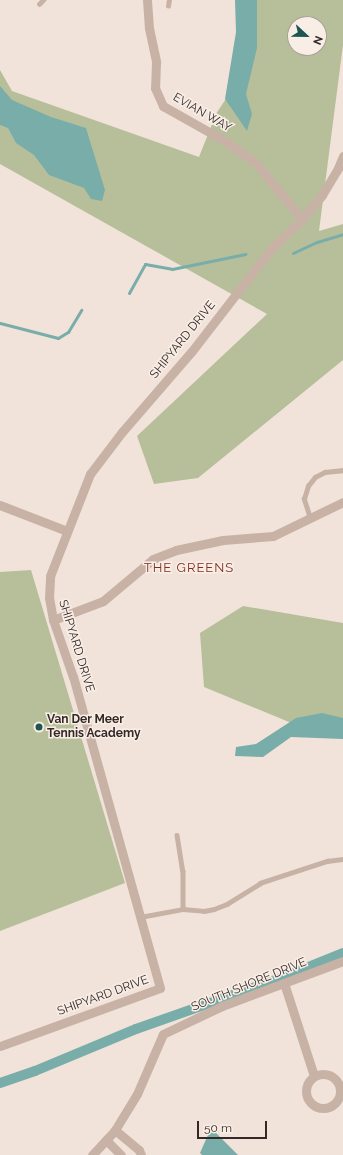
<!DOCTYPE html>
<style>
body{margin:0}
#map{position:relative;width:343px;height:1155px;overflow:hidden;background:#f1e3da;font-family:Raleway,sans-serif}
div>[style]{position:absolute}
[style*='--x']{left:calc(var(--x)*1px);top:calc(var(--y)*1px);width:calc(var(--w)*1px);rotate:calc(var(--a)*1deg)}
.green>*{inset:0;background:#b7bf9a}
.water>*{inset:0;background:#79ada9}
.stream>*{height:3px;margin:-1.5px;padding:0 1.5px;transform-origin:1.5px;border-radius:1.5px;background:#79ada9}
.canal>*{height:10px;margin:-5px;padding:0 5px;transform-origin:5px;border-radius:5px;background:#79ada9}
.service>*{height:4.5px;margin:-2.25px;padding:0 2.25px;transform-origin:2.25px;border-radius:2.25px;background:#c8b2a6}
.minor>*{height:9px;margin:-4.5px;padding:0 4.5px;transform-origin:4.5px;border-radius:4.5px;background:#c8b2a6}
.minor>.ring{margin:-4.5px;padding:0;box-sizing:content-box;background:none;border:9px solid #c8b2a6;border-radius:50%}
.dots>*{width:11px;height:11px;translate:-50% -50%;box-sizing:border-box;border:2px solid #f9eee6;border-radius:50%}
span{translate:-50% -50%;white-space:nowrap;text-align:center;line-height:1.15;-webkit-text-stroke:3px #f9eee6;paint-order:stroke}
.street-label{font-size:12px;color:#342927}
.poi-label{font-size:12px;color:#342927;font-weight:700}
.left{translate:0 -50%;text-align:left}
.neighbourhood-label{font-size:13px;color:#812d22;letter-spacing:1px}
.north{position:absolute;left:287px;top:16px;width:40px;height:40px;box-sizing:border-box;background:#f9eee6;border:1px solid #aa9f9a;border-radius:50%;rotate:112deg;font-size:11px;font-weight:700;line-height:16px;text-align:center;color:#342927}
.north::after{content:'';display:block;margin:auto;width:14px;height:18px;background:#1d5552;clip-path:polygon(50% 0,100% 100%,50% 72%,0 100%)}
.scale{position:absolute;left:197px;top:1121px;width:70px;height:18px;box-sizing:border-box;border:2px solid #342927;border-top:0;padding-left:5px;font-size:12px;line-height:14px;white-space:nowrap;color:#342927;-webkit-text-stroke:3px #f9eee6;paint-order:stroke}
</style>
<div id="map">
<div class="green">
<i style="clip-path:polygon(evenodd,243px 0,343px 0,343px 45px,319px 231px,343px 224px,343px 360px,198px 478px,154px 484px,137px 436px,267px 314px,0 164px,0 70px,12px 91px,199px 157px,216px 114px,240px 77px,243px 0,295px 24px,319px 24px,319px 48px,295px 48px,295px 24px)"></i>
<i style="clip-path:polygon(31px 570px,125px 883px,0 931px,0 572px)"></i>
<i style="clip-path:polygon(243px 606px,343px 623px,343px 725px,318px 734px,204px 687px,200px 633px)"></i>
</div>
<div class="water">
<i style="clip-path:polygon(235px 0,257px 0,257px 48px,246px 94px,252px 114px,247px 131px,225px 99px,236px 32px)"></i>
<i style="clip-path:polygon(0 86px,12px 100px,51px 117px,86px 128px,105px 190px,102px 201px,91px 199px,84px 188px,49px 175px,34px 155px,16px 143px,8px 128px,0 125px)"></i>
<i style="clip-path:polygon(322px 713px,343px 718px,343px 739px,291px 737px,263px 757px,235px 756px,236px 747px,256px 744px,296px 718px)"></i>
<i style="clip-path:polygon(211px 1128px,238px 1155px,202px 1155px,200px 1153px)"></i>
</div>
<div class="stream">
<i style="--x:293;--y:253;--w:26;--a:-25"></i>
<i style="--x:317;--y:242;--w:27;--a:-17"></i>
<i style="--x:129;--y:293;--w:33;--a:-61"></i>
<i style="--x:145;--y:264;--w:27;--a:10"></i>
<i style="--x:172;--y:269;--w:75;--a:-11.6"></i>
<i style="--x:0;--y:323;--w:60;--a:14.5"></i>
<i style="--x:58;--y:338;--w:12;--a:-31"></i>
<i style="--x:68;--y:332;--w:26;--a:-59"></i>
</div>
<div class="canal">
<i style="--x:0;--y:1083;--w:37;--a:-19"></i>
<i style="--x:35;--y:1071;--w:109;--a:-22.6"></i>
<i style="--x:136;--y:1029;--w:162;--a:-19.4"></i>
<i style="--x:289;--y:975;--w:58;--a:-22.2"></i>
</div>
<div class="service">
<i style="--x:39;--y:4;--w:6;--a:-45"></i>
<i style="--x:168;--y:6;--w:6;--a:-81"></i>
<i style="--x:310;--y:518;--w:20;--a:-108"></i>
<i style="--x:304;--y:499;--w:14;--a:-73"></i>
<i style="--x:308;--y:486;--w:11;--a:-52"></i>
<i style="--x:315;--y:477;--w:11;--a:-27"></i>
<i style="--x:325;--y:472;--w:18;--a:-6"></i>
<i style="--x:177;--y:835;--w:36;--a:81"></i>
<i style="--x:183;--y:871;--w:38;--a:90"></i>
<i style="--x:140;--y:917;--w:44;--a:-10.5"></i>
<i style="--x:183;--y:909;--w:21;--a:5"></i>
<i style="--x:204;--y:911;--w:10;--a:-11"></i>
<i style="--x:214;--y:909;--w:14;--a:-21"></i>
<i style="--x:227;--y:904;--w:39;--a:-32"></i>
<i style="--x:260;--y:883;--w:71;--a:-18.2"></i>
<i style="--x:327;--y:861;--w:16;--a:-7"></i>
</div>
<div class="minor">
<i style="--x:147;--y:0;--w:28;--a:86"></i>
<i style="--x:149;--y:28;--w:35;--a:78"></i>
<i style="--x:156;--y:62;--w:26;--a:92"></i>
<i style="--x:155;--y:88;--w:20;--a:66"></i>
<i style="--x:163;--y:106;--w:73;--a:29.4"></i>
<i style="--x:227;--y:142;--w:34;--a:36"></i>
<i style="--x:255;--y:162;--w:74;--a:50.5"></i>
<i style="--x:0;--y:505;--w:72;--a:21.2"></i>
<i style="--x:53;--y:620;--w:53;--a:-20.8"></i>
<i style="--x:103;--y:601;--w:65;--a:-40"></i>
<i style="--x:153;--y:559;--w:25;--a:-21"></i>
<i style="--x:176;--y:550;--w:48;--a:-12"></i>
<i style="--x:223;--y:540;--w:50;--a:-4.6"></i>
<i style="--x:273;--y:536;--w:78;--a:-25.9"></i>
<i style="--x:284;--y:983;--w:98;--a:72.1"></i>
<i style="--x:0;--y:1046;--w:170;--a:-19.9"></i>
<i style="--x:160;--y:988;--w:323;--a:-105.6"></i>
<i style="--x:73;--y:677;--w:60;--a:-109.3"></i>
<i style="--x:53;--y:620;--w:22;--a:-100"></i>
<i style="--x:49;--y:598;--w:22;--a:-87"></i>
<i style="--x:50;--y:576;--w:110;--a:-68.6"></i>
<i style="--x:90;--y:474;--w:53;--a:-52.7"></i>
<i style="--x:122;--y:432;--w:107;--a:-49.2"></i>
<i style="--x:192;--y:351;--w:128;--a:-52.3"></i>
<i style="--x:270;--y:250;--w:45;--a:-44.1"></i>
<i style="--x:302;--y:219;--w:31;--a:-50"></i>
<i style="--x:322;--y:195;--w:31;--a:-59"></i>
<i style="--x:338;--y:168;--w:13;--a:-67"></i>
<i class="ring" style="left:306px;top:1074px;width:25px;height:25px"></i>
<i style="--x:115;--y:1130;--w:31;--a:40"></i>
<i style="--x:139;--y:1150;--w:5;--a:68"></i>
<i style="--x:106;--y:1140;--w:21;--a:45"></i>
<i style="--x:92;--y:1155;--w:34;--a:-47"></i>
<i style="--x:115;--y:1130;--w:42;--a:-58.6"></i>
<i style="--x:137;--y:1094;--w:65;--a:-66.6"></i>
<i style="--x:163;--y:1034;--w:65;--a:-25.4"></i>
<i style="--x:222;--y:1006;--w:129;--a:-20.4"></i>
</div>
<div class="dots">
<i style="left:39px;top:727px;background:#1d5552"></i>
</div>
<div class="street-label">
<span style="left:202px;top:113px;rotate:30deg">EVIAN WAY</span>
<span style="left:183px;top:340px;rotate:-51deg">SHIPYARD DRIVE</span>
<span style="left:76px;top:646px;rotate:73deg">SHIPYARD DRIVE</span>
<span style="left:249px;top:985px;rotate:-22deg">SOUTH SHORE DRIVE</span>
<span style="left:103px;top:996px;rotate:-20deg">SHIPYARD DRIVE</span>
</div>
<div class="poi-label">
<span class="left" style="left:47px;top:727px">Van Der Meer<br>Tennis Academy</span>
</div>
<div class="neighbourhood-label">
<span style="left:189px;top:568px">THE GREENS</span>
</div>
<div class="north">N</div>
<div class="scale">50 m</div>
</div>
